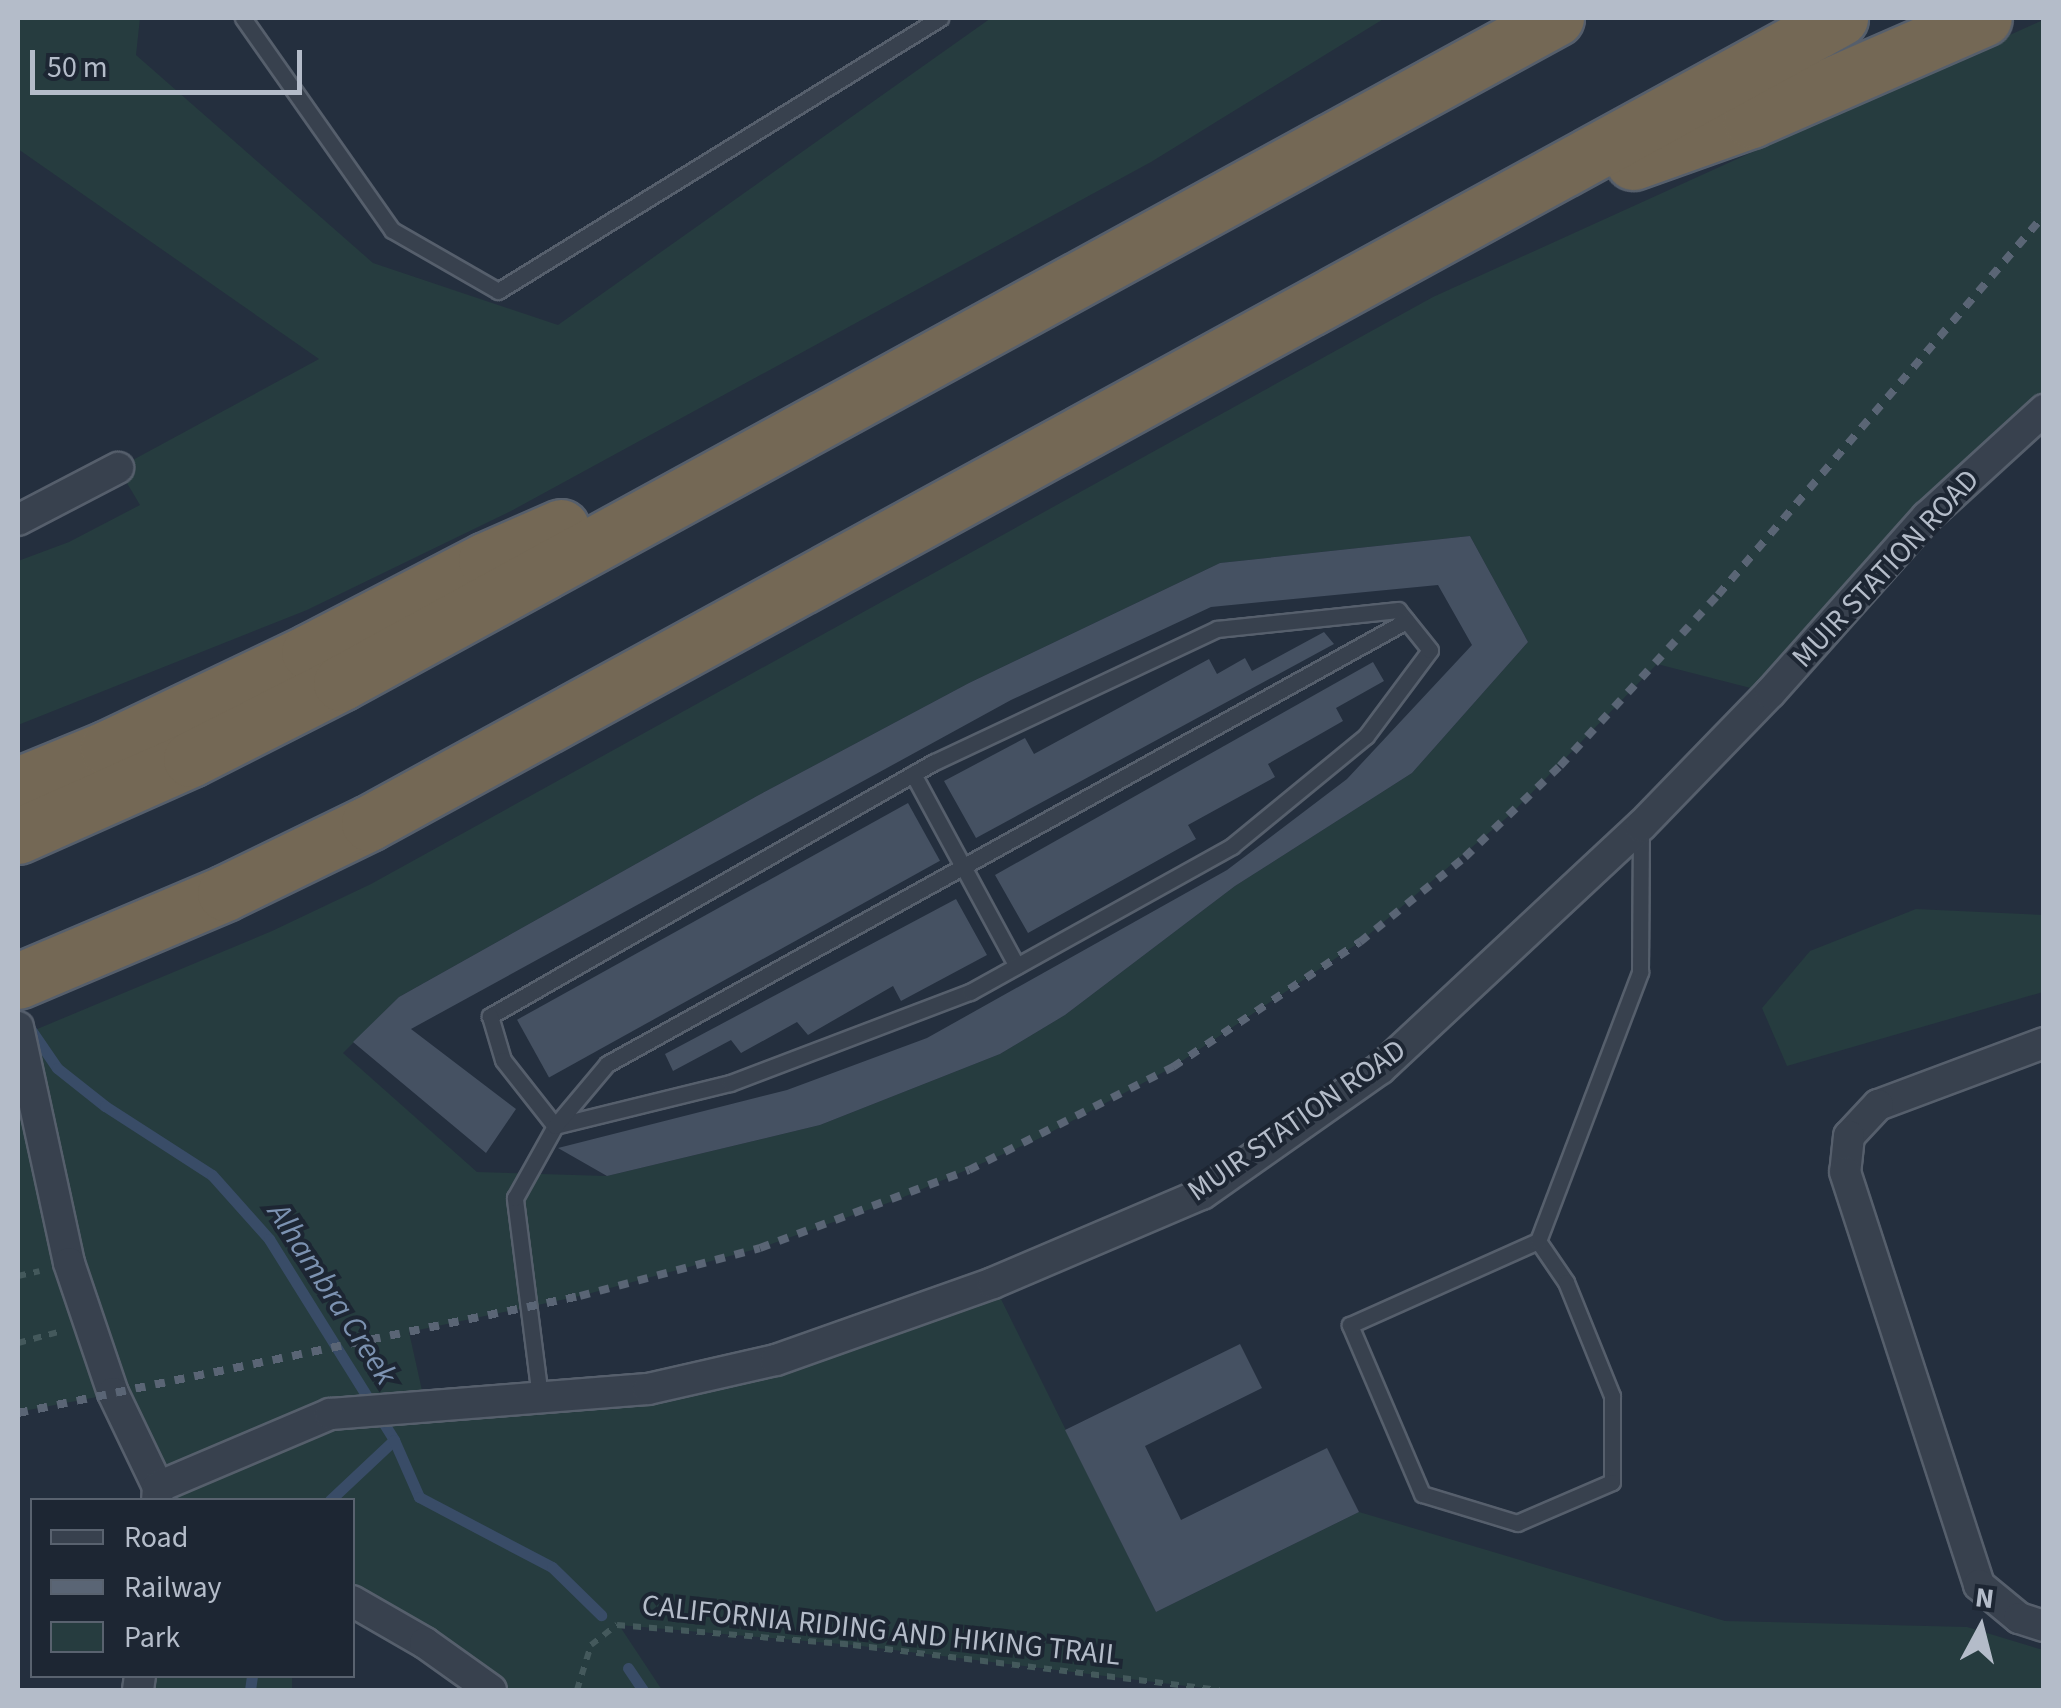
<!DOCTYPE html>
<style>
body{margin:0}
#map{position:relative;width:2061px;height:1708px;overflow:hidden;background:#242f3e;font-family:"Source Sans 3",sans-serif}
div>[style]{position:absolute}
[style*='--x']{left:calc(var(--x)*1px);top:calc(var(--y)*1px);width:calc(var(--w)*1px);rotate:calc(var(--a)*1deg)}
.green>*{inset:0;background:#263c3f;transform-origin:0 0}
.stream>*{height:11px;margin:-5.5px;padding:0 5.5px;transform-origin:5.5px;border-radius:5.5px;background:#394c67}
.building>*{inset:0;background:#455162;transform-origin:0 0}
.path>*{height:6px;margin-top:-3px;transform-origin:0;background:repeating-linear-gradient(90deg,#44595c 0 8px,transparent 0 16px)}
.roads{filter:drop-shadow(2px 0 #565f6c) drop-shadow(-2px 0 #565f6c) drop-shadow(0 2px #565f6c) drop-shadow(0 -2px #565f6c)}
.lane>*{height:15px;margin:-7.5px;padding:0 7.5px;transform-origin:7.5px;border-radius:7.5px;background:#38414e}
.street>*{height:30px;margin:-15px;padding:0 15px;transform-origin:15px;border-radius:15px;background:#38414e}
.highway>*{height:55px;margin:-27.5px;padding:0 27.5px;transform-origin:27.5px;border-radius:27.5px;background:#746855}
.rail>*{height:8px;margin-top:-4px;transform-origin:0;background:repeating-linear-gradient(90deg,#5a6575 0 10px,transparent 0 20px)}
span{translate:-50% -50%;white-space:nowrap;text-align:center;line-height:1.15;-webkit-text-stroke:8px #1d2633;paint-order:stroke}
.street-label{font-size:30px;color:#b4bcc9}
.water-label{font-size:32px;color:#7c92b1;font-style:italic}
.frame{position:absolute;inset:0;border:20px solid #b4bcc9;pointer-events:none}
.legend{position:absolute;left:30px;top:1498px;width:325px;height:180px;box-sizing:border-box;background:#1d2633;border:2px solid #59626f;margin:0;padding:12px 18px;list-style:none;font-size:30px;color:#b4bcc9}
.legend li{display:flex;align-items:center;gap:20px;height:50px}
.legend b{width:50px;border:2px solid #59626f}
.north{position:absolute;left:1931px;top:1578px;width:100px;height:100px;-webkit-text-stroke:8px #1d2633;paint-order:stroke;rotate:7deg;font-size:28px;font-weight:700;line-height:40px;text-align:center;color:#b4bcc9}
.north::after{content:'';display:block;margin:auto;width:35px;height:45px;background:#b4bcc9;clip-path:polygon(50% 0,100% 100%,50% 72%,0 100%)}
.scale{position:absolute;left:30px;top:50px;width:272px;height:45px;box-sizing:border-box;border:5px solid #b4bcc9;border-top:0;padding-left:12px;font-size:30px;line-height:35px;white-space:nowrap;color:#b4bcc9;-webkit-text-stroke:8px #1d2633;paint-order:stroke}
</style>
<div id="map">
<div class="green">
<i style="clip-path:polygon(18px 18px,140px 18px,136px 55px,373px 263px,558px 325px,991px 18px,1385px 18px,1151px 162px,511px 511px,307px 610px,18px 725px,18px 561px,69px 542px,140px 505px,118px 468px,319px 359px,18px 149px)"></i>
<i style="clip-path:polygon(evenodd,2043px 20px,2043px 410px,1770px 693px,1657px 664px,1511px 814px,1360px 942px,1173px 1067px,1038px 1139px,899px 1199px,760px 1248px,580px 1296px,409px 1332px,425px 1404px,648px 1389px,993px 1283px,1156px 1612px,1359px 1512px,1725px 1621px,1967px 1627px,2043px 1650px,2043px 1690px,1219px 1690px,853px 1645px,619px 1625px,662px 1690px,491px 1690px,353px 1601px,352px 1500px,157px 1500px,113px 1394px,18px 1412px,18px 1037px,272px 931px,371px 884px,1433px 297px,2043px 20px,1470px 536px,1528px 642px,1412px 773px,1235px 886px,1065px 1015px,1000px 1054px,820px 1125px,607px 1176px,477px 1172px,343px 1053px,399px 997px,757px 796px,969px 683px,1220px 563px,1470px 536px)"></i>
<i style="clip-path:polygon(1916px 909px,2043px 915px,2043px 992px,1787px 1066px,1762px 1008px,1810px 951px)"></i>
<i style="left:140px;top:1676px;width:152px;height:14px"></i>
</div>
<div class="stream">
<i style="--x:18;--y:1011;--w:69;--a:55.6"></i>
<i style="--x:57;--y:1068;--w:61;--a:38.4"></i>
<i style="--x:105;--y:1106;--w:127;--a:32.8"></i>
<i style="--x:212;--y:1175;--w:86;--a:48.3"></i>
<i style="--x:269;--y:1239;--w:237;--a:58.1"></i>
<i style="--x:394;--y:1440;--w:88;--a:136.8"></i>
<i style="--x:394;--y:1440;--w:62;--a:66.3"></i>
<i style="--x:419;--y:1497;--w:150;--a:27.8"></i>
<i style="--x:552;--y:1567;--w:69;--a:44.4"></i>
<i style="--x:628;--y:1668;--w:27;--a:56"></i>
<i style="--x:250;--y:1690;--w:14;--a:-82"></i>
</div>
<div class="building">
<i style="clip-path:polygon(1470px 536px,1528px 642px,1412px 773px,1235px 886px,1065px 1015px,1000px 1054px,820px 1125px,607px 1176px,558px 1148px,787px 1090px,927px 1038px,1227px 870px,1347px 779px,1472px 645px,1438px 585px,1211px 607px,1011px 700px,411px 1029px,516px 1109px,486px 1153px,353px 1042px,399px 997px,757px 796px,969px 683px,1220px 563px)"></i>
<i style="clip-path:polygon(1324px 632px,1334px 644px,976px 838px,944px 781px,1025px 738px,1034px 754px,1209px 659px,1217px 674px,1245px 658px,1252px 671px)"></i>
<i style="clip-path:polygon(1373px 662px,1384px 681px,1336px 708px,1343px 721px,1268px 764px,1275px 777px,1188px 825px,1196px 839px,1028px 933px,995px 875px)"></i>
<i style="left:908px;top:803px;width:66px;height:447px;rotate:61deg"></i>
<i style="clip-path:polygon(956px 899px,987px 955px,901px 1001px,893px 986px,808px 1035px,797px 1022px,741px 1053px,731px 1040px,673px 1071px,665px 1054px)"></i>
<i style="clip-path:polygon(1240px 1344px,1262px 1388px,1145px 1446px,1181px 1520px,1327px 1448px,1359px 1512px,1156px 1612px,1065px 1430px)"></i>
</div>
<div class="path">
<i style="--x:18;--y:1276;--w:22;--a:-13"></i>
<i style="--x:18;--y:1343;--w:46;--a:-15.3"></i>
<i style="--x:577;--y:1690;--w:47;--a:-72.7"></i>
<i style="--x:591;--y:1645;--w:33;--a:-38"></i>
<i style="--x:617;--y:1625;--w:237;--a:4.8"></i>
<i style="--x:853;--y:1645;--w:369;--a:7"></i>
</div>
<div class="roads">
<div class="lane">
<i style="--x:243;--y:18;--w:259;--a:54.9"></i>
<i style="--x:392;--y:230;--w:122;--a:29.9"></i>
<i style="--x:498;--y:291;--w:520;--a:-31.7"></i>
<i style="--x:913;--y:774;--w:218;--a:61.6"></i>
<i style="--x:1538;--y:1241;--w:50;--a:55.7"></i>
<i style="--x:1566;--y:1282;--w:123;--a:68"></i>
<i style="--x:1612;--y:1396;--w:86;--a:90"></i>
<i style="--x:1612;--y:1482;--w:103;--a:156.7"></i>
<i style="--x:1517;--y:1523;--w:99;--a:-163"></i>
<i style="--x:1422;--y:1494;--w:184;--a:-113.1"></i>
<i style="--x:1350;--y:1325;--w:206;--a:-24.1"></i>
<i style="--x:1538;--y:1241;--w:288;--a:-69.2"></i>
<i style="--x:1640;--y:972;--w:142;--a:-89.6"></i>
<i style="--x:540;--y:1397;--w:201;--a:-97.2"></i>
<i style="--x:515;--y:1198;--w:82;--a:-60.9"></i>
<i style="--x:555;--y:1126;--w:180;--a:-13.8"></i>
<i style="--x:730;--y:1083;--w:257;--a:-20.8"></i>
<i style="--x:970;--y:992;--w:300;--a:-29.1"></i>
<i style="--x:1232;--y:846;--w:173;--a:-39.4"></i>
<i style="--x:1366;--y:736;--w:107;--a:-53.3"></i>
<i style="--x:1430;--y:650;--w:51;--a:-128.7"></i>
<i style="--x:1398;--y:610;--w:182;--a:174"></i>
<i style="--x:1217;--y:629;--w:313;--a:154.8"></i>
<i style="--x:934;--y:762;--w:512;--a:150.23"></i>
<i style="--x:490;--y:1016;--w:46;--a:73.5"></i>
<i style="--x:503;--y:1060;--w:84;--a:51.8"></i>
<i style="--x:555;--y:1126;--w:81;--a:-50"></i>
<i style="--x:607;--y:1064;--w:914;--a:-29.01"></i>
</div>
<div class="street">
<i style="--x:18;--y:520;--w:113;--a:-27.5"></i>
<i style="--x:18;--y:1027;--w:241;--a:77.8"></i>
<i style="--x:69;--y:1263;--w:137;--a:71.3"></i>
<i style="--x:113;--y:1393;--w:104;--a:64.4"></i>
<i style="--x:158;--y:1487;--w:13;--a:94"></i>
<i style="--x:2044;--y:1043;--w:177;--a:159.5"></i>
<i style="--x:1878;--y:1105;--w:42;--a:133.1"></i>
<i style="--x:1849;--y:1136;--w:36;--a:96"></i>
<i style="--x:1845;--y:1172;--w:434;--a:72"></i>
<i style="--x:1979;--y:1585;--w:52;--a:39.5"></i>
<i style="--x:2019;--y:1618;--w:26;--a:18"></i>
<i style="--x:158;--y:1487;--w:187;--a:-23"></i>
<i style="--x:330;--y:1414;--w:319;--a:-4.5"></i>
<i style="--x:648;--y:1389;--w:131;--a:-12.8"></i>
<i style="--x:776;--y:1360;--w:230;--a:-19.5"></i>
<i style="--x:993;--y:1283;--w:227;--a:-23.1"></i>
<i style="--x:1202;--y:1194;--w:218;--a:-35.1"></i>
<i style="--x:1380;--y:1069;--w:357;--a:-43"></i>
<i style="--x:1641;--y:826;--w:185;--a:-45.9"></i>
<i style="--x:1770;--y:693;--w:236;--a:-48.3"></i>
<i style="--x:1927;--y:517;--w:159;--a:-42.4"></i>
<i style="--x:352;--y:1601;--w:84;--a:29.9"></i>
<i style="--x:425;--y:1643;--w:81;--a:35.5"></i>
<i style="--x:138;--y:1690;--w:14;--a:-82"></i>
</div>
<div class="highway">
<i style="--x:1633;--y:162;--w:125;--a:-19.6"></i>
<i style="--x:1751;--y:120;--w:254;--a:-23.6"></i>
<i style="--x:18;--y:785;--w:97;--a:-22.3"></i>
<i style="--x:108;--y:748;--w:223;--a:-25.5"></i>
<i style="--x:309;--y:652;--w:199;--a:-27.5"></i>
<i style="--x:486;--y:560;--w:82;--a:-23.7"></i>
<i style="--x:18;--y:836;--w:189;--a:-24"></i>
<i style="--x:191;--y:759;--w:168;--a:-26.9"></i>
<i style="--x:341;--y:683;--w:1385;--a:-28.69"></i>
<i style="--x:18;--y:981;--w:225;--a:-23"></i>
<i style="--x:225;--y:893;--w:160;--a:-25.9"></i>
<i style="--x:369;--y:823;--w:1677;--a:-28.69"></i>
</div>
</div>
<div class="rail">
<i style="--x:18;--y:1413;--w:574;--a:-11.76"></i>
<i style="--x:580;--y:1296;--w:186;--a:-14.9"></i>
<i style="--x:760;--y:1248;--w:223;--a:-20.5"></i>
<i style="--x:969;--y:1170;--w:229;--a:-26.8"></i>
<i style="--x:1173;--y:1067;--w:225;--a:-33.8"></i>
<i style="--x:1360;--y:942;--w:135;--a:-39"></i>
<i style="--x:1465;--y:857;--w:132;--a:-43.8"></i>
<i style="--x:1560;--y:766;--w:233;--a:-47.3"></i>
<i style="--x:1718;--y:595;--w:501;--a:-49.37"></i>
</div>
<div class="street-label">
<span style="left:1886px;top:569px;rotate:-47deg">MUIR STATION ROAD</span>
<span style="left:1297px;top:1121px;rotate:-35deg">MUIR STATION ROAD</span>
<span style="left:881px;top:1631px;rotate:6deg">CALIFORNIA RIDING AND HIKING TRAIL</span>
</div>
<div class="water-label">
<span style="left:332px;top:1294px;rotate:57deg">Alhambra Creek</span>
</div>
<div class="frame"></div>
<ul class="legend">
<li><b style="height:12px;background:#38414e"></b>Road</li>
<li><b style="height:12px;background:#5a6575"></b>Railway</li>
<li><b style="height:28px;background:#263c3f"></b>Park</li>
</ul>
<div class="north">N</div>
<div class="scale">50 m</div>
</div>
